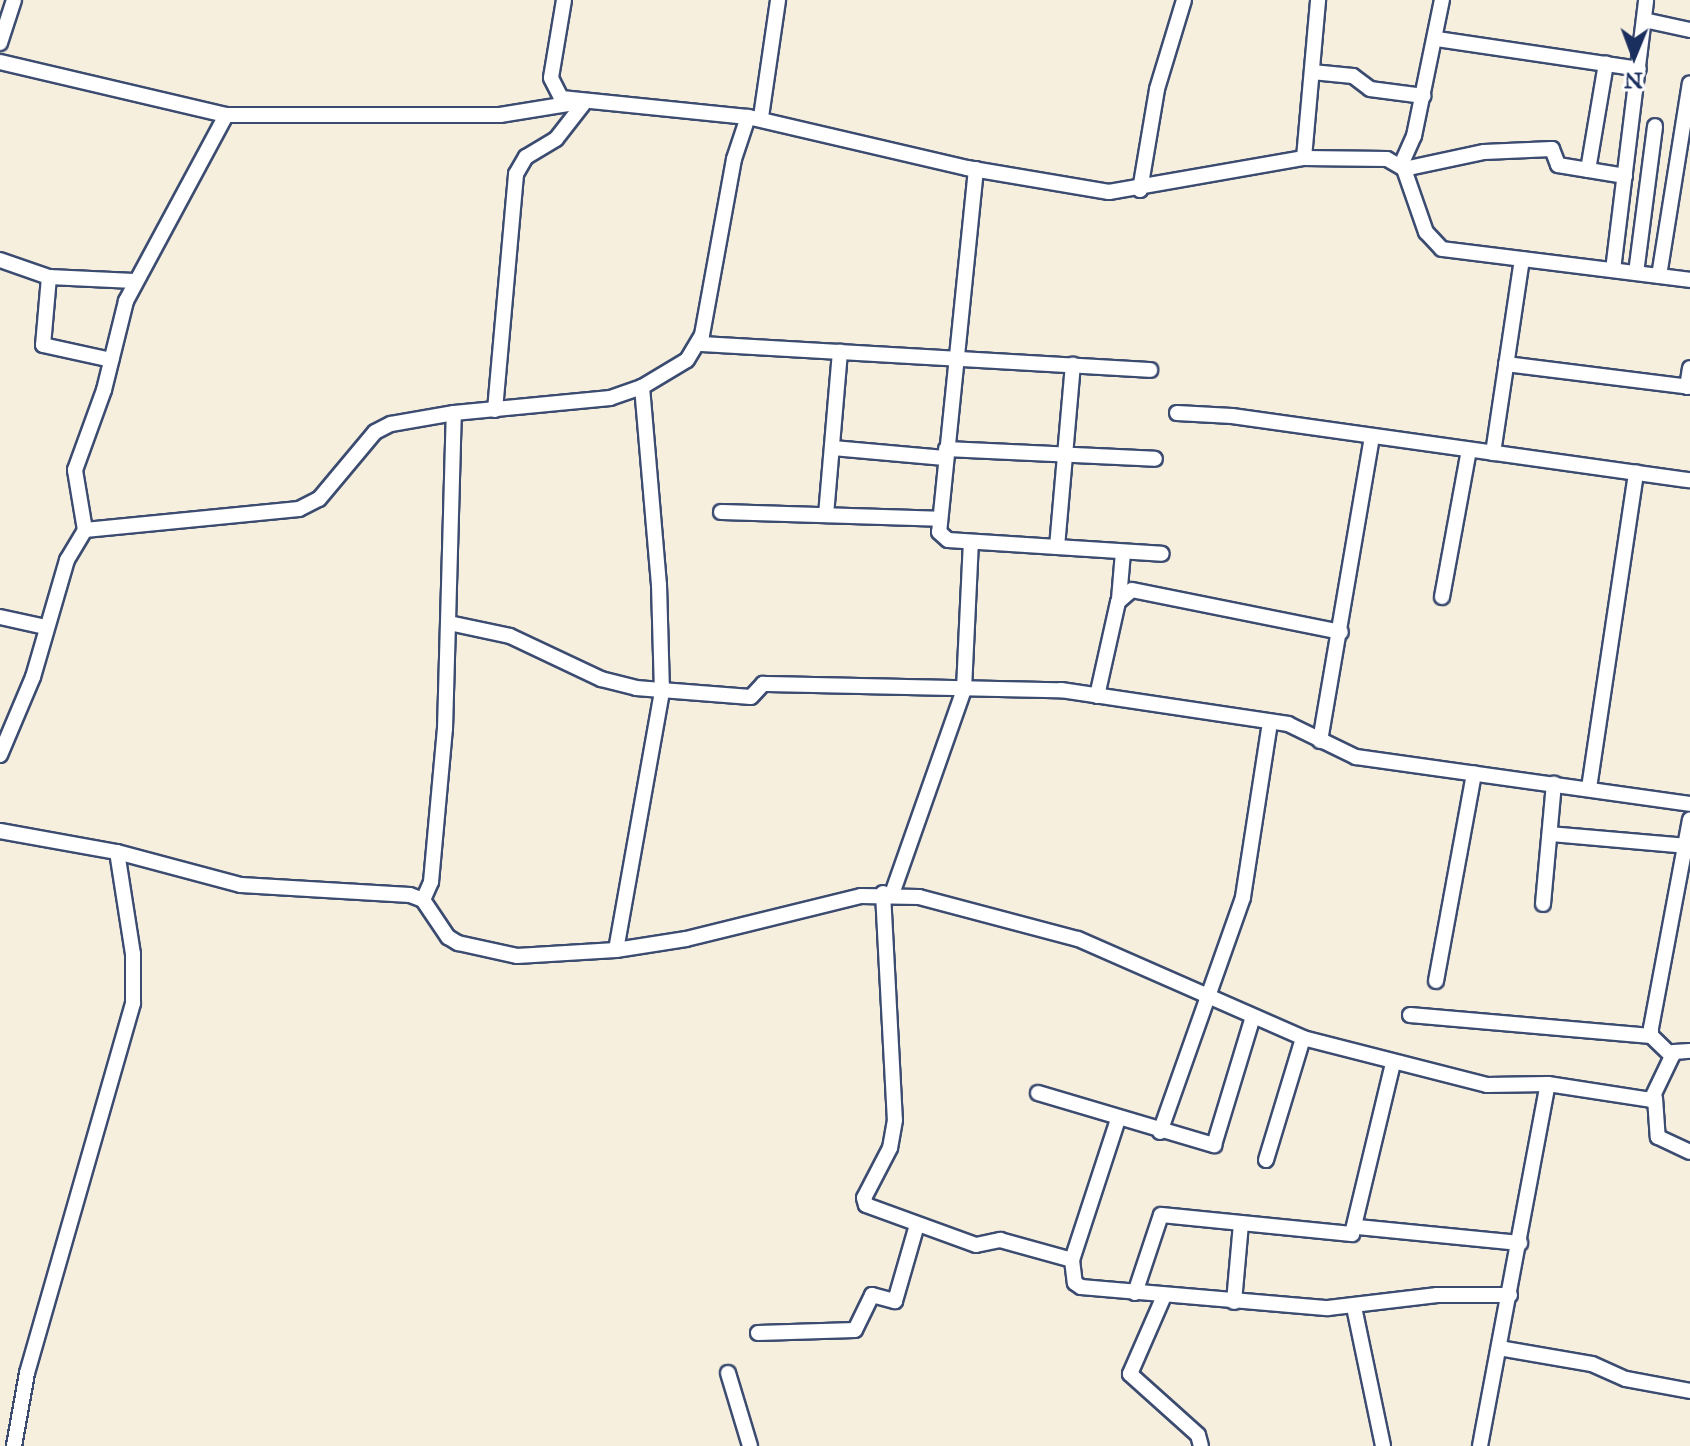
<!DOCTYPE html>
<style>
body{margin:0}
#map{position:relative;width:1690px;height:1446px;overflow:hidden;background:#f6efde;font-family:"IM FELL Great Primer",serif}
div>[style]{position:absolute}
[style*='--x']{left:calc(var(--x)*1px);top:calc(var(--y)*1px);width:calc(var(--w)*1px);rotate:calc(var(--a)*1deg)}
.roads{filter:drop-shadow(2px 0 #3c4c71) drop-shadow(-2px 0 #3c4c71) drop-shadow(0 2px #3c4c71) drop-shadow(0 -2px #3c4c71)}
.minor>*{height:14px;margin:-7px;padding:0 7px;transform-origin:7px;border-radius:7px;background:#fff}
span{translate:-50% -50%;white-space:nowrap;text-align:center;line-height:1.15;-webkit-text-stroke:8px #fff;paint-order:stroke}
.north{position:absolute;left:1594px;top:16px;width:80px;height:80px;-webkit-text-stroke:6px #fff;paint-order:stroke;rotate:181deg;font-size:22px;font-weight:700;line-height:32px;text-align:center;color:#1b2f5e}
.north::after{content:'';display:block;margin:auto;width:28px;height:36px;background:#1b2f5e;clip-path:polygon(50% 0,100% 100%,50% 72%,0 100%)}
</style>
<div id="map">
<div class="roads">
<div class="minor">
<i style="--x:564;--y:0;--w:79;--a:99.5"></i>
<i style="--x:551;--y:78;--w:22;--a:63"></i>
<i style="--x:561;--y:98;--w:188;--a:5.8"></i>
<i style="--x:1644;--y:20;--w:47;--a:12.3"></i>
<i style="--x:1437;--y:39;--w:204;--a:8.4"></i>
<i style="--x:0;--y:43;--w:45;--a:-72"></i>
<i style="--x:0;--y:62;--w:232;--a:13.2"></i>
<i style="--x:226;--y:115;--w:274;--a:0"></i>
<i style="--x:500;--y:115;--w:75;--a:-9.2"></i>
<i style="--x:1312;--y:72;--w:41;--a:5.6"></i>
<i style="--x:1353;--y:76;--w:21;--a:37"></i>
<i style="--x:1370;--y:89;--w:54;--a:7.4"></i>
<i style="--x:761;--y:117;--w:118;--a:-81.7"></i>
<i style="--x:1304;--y:158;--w:159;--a:-84.9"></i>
<i style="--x:1401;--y:165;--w:32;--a:-66"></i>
<i style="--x:1414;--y:136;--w:139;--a:-78.4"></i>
<i style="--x:976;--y:169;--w:365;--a:95.8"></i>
<i style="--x:939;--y:532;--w:12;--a:42"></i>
<i style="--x:948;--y:540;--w:214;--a:3.7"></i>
<i style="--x:1404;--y:169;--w:82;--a:-12"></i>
<i style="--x:1484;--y:152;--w:68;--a:-2.5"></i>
<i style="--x:1552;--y:149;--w:17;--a:69"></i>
<i style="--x:1558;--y:165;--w:68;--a:9.3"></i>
<i style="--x:1588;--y:170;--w:108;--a:-80.4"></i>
<i style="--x:1140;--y:190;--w:102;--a:-80.4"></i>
<i style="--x:1157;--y:89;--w:93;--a:-73.1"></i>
<i style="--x:0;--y:260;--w:52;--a:19.1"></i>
<i style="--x:49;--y:277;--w:85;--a:2.7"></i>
<i style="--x:1613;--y:270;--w:272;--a:-83"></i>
<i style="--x:1636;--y:273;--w:148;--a:-82.6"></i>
<i style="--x:1659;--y:276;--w:195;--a:-80.9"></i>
<i style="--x:49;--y:277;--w:68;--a:95"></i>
<i style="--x:43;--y:345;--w:70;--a:12.4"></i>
<i style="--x:700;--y:344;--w:451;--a:3.3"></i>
<i style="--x:1506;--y:364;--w:185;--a:7.1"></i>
<i style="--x:1687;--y:387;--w:19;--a:-81"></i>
<i style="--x:495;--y:410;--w:237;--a:-84.9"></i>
<i style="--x:516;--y:174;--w:20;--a:-60"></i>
<i style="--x:526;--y:157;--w:35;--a:-31"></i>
<i style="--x:556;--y:139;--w:46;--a:-52.1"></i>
<i style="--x:1177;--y:413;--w:55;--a:3.1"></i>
<i style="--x:1232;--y:416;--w:462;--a:8"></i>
<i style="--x:833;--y:448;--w:112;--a:5.1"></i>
<i style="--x:946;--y:449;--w:209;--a:2.7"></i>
<i style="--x:1493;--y:453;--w:196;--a:-81.5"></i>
<i style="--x:721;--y:512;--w:219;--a:1.8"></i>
<i style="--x:826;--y:515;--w:164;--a:-85.1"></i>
<i style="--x:85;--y:530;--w:61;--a:-99.5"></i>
<i style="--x:75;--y:470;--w:85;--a:-70.1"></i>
<i style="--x:104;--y:390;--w:92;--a:-76.1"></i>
<i style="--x:126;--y:301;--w:211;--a:-61.7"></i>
<i style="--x:1057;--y:547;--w:183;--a:-85"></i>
<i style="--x:1442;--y:597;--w:149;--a:-79.6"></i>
<i style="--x:1119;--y:599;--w:47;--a:-85.1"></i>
<i style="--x:0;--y:617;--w:46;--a:12.5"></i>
<i style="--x:449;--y:623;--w:62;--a:12"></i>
<i style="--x:510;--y:636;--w:101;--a:25.3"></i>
<i style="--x:601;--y:679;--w:36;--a:14"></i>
<i style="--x:636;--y:688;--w:115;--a:4.5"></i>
<i style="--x:751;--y:697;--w:18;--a:-47"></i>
<i style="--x:763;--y:684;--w:298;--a:1.2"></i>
<i style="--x:1061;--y:690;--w:230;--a:8.5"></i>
<i style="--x:1288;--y:724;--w:76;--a:25.9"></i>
<i style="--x:1356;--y:757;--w:337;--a:8"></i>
<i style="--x:1097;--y:696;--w:96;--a:-77.4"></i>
<i style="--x:1118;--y:602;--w:18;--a:-41"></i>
<i style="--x:1132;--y:590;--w:213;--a:11.4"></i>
<i style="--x:1320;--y:741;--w:308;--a:-80.3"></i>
<i style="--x:0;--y:755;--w:85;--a:-67.1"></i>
<i style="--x:33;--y:677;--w:122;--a:-73.8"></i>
<i style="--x:67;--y:560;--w:35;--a:-59"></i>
<i style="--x:85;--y:530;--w:215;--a:-5.6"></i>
<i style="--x:299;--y:509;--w:22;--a:-27"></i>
<i style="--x:319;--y:499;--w:87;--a:-50.1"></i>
<i style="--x:375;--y:432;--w:18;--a:-27"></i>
<i style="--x:391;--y:424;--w:64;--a:-9.9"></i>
<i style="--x:454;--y:413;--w:157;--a:-5.5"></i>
<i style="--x:610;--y:398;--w:34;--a:-19"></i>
<i style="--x:642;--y:387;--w:52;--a:-31"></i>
<i style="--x:687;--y:360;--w:29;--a:-59"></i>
<i style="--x:702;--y:335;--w:179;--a:-79.7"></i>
<i style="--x:734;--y:159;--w:44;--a:-71.6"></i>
<i style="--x:748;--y:117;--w:225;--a:13.1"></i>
<i style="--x:967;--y:168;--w:144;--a:9.6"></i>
<i style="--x:1109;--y:192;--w:198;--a:-9.9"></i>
<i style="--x:1304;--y:158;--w:83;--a:0.7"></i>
<i style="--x:1387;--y:159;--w:20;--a:30"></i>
<i style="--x:1404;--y:169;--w:67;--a:70.8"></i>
<i style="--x:1426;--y:232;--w:23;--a:47"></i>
<i style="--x:1442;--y:249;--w:250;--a:7.1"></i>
<i style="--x:1589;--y:788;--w:319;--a:-81.5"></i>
<i style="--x:0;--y:831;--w:119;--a:10.2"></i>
<i style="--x:117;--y:852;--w:128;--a:14.9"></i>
<i style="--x:241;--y:885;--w:169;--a:3.4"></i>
<i style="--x:410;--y:895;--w:14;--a:21"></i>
<i style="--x:423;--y:900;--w:45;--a:56"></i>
<i style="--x:448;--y:937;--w:12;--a:31"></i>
<i style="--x:458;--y:943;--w:60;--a:12.4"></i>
<i style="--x:517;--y:956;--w:99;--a:-3.5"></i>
<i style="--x:616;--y:950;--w:71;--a:-8.9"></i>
<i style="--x:686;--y:939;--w:180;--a:-13.8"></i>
<i style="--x:861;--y:896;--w:58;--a:1"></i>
<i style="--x:919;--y:897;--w:164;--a:14.8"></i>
<i style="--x:1078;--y:939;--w:246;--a:23.7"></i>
<i style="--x:1303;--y:1038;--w:190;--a:14.3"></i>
<i style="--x:1487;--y:1085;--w:61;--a:-0.9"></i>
<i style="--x:1548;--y:1084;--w:104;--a:8.8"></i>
<i style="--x:1651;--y:1100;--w:53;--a:-64.4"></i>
<i style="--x:1674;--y:1052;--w:16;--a:-4"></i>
<i style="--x:1550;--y:834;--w:137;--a:5"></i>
<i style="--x:883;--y:893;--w:227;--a:87"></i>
<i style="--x:895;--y:1120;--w:28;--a:100"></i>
<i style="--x:890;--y:1148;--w:56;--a:117.5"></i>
<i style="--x:864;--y:1198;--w:7;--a:74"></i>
<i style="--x:866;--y:1205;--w:117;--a:20"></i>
<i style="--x:976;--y:1245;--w:25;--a:-12"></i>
<i style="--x:1000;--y:1240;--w:75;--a:15.5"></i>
<i style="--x:1072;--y:1260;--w:23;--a:83"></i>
<i style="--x:1075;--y:1283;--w:7;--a:34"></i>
<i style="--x:1081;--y:1287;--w:248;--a:4.9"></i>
<i style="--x:1328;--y:1308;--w:110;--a:-6.8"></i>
<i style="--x:1437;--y:1295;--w:73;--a:0"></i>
<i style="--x:892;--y:894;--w:217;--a:-70.6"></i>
<i style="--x:964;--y:689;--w:147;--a:-87.3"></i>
<i style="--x:423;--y:900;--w:20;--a:-66"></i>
<i style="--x:431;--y:882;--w:154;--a:-84.8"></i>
<i style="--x:445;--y:729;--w:316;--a:-88.4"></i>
<i style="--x:1543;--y:904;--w:121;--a:-84.8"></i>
<i style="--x:616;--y:950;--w:262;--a:-79.9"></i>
<i style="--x:662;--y:692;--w:107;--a:-91.6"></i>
<i style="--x:659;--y:585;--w:199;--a:-94.9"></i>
<i style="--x:1436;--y:981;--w:211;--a:-79.6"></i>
<i style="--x:1410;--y:1015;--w:242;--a:5"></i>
<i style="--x:1672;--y:1056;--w:29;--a:-136"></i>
<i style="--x:1651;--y:1036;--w:8;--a:-90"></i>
<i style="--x:1651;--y:1028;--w:212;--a:-79.4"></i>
<i style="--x:1038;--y:1093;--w:184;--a:16.5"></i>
<i style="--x:1214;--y:1145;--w:131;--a:-73.1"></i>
<i style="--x:1655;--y:1098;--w:39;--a:86"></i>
<i style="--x:1658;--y:1137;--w:35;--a:25"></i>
<i style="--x:1160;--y:1132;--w:249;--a:-70.5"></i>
<i style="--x:1243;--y:897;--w:177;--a:-81.2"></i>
<i style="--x:1266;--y:1160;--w:127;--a:-73.1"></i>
<i style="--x:1357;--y:1227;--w:164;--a:5.6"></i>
<i style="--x:1072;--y:1260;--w:148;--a:-71.9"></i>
<i style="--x:1135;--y:1293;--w:82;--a:-71.6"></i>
<i style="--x:1161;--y:1215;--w:192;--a:5.7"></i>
<i style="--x:1352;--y:1234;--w:176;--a:-76.5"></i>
<i style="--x:1164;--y:1296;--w:85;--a:113.6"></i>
<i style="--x:1130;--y:1374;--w:91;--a:41.9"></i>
<i style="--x:1198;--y:1435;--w:11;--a:75"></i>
<i style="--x:1234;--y:1302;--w:79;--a:-84.9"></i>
<i style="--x:1354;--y:1307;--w:142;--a:78.2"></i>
<i style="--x:758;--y:1333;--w:97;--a:-1.8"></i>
<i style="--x:855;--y:1330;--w:39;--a:-64"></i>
<i style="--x:872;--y:1295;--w:24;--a:15"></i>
<i style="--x:895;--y:1301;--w:79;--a:-73.9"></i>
<i style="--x:1499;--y:1348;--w:94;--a:9.8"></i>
<i style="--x:1592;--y:1364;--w:37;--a:24"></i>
<i style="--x:1626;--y:1379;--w:65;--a:10.6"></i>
<i style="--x:728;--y:1373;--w:76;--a:73.2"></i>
<i style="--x:14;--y:1446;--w:74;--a:-79.9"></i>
<i style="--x:27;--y:1373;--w:385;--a:-74"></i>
<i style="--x:133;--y:1003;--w:49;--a:-90"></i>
<i style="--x:133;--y:954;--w:103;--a:-98.9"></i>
<i style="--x:1480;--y:1446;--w:368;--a:-79.4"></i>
</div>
</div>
<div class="north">N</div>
</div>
